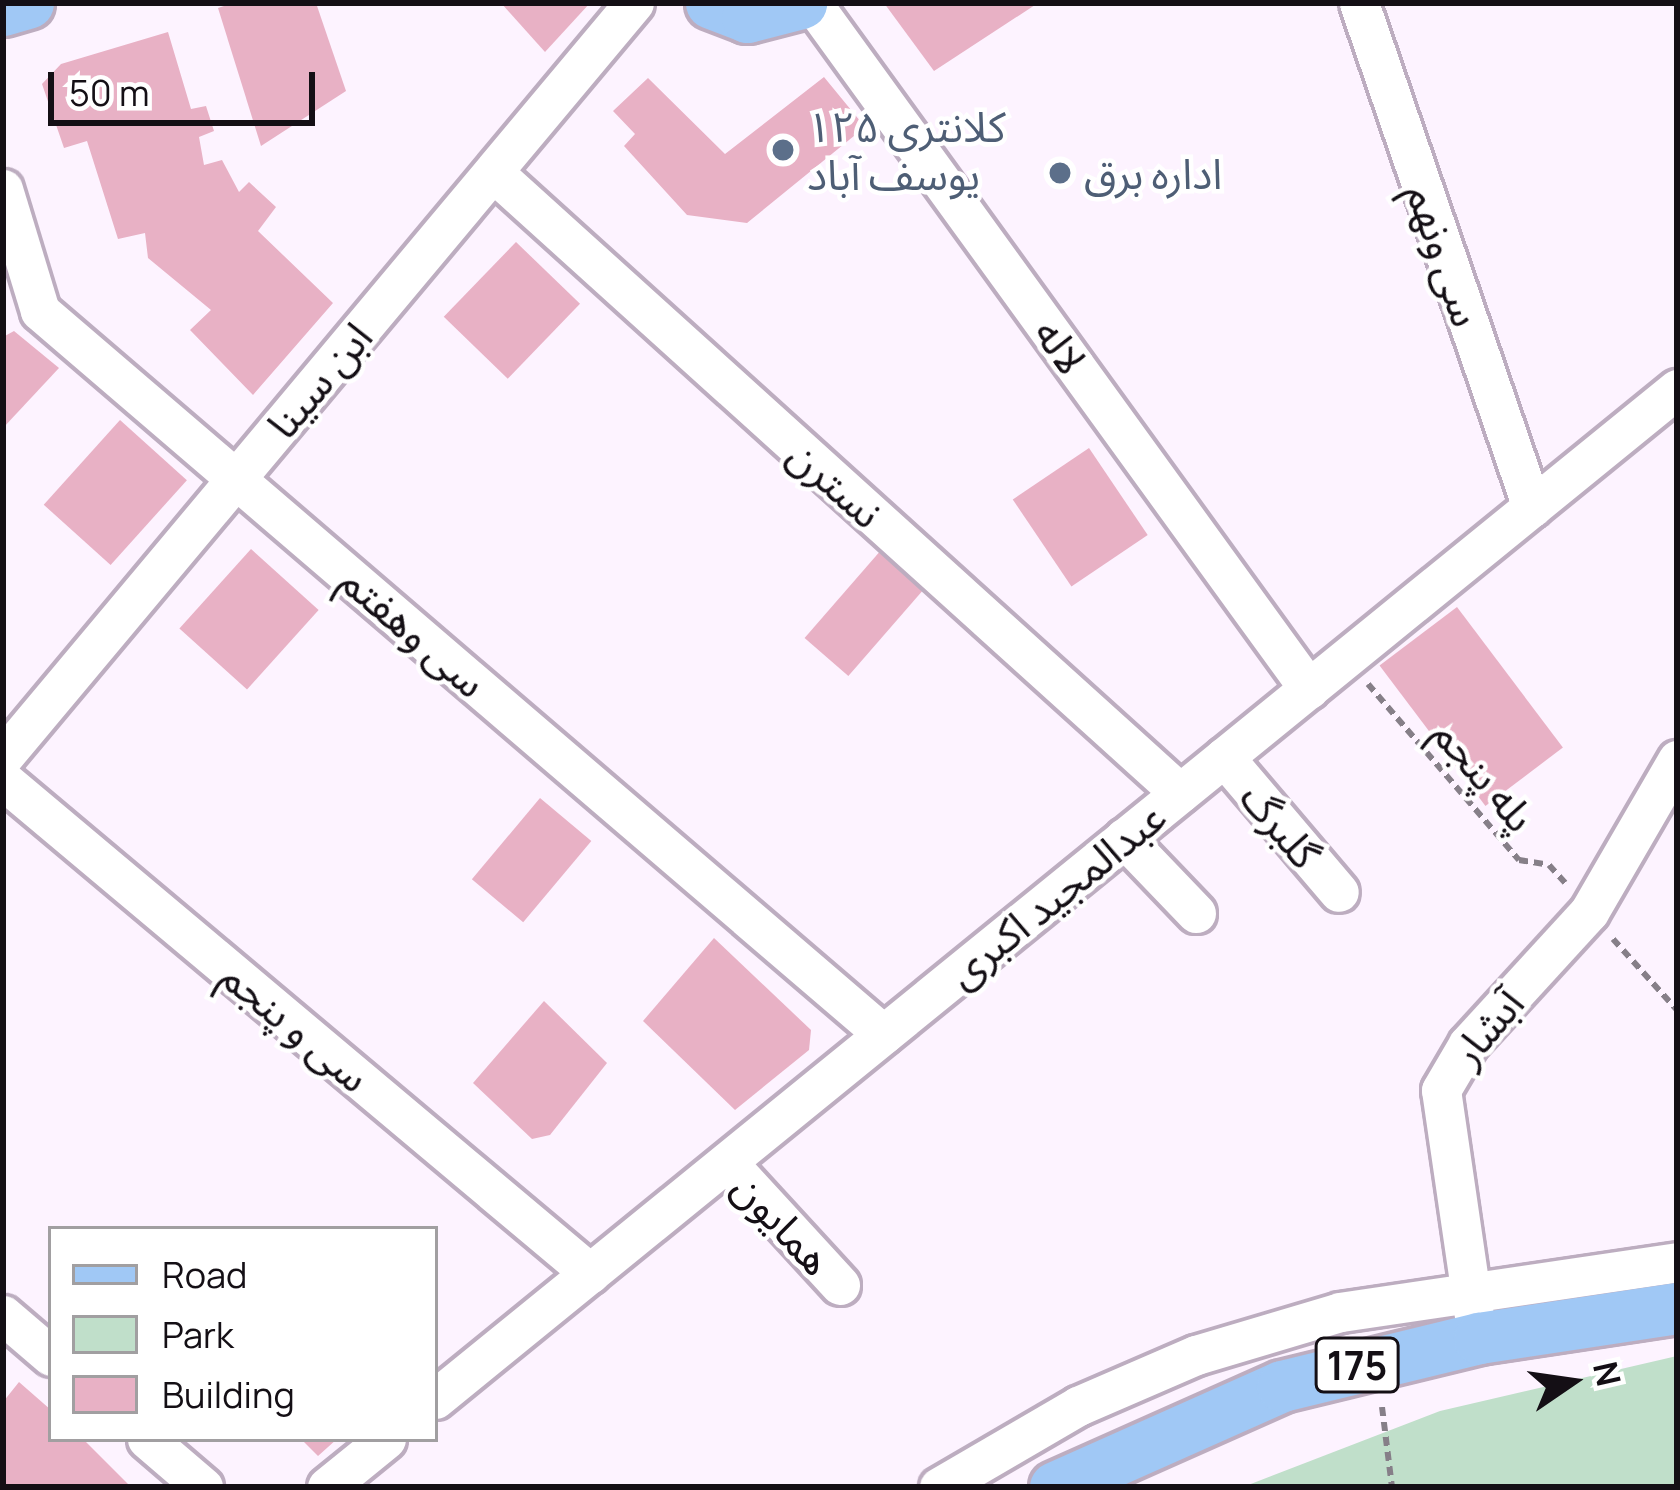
<!DOCTYPE html>
<meta charset="utf-8">
<style>
body{margin:0}
#map{position:relative;width:1680px;height:1490px;overflow:hidden;background:#fdf3ff;font-family:Manrope,"Noto Sans Arabic",sans-serif}
div>[style]{position:absolute}
[style*='--x']{left:calc(var(--x)*1px);top:calc(var(--y)*1px);width:calc(var(--w)*1px);rotate:calc(var(--a)*1deg)}
.green>*{inset:0;background:#c0dfca}
.building>*{inset:0;background:#e8b1c5;transform-origin:0 0}
.path>*{height:6px;margin-top:-3px;transform-origin:0;background:repeating-linear-gradient(90deg,#867f88 0 9px,transparent 0 15px)}
.roads{filter:drop-shadow(3px 0 #bdadc0) drop-shadow(-3px 0 #bdadc0) drop-shadow(0 3px #bdadc0) drop-shadow(0 -3px #bdadc0)}
.minor>*{height:39px;margin:-19.5px;padding:0 19.5px;transform-origin:19.5px;border-radius:19.5px;background:#fff}
.major>*{height:51px;margin:-25.5px;padding:0 25.5px;transform-origin:25.5px;border-radius:25.5px;background:#a0c8f5}
.dots>*{width:33px;height:33px;translate:-50% -50%;box-sizing:border-box;border:6px solid #fff;border-radius:50%}
span{translate:-50% -50%;white-space:nowrap;text-align:center;line-height:1.15;-webkit-text-stroke:9px #fff;paint-order:stroke}
.shield-label span{padding:3px 9px;background:#fff;border:3px solid;border-radius:9px;-webkit-text-stroke-width:0}
.shield-label{font-size:39px;color:#140f15;font-weight:700}
.service-label{font-size:42px;color:#4e5e75}
.left{translate:0 -50%;text-align:left}
.street-label{font-size:42px;color:#140f15}
.frame{position:absolute;inset:0;border:6px solid #140f15;pointer-events:none}
.legend{position:absolute;left:48px;top:1226px;width:390px;height:216px;box-sizing:border-box;background:#fff;border:3px solid #a19fa1;margin:0;padding:15px 21px;list-style:none;font-size:36px;color:#140f15}
.legend li{display:flex;align-items:center;gap:24px;height:60px}
.legend b{width:60px;border:3px solid #a19fa1}
.north{position:absolute;left:1512px;top:1322px;width:120px;height:120px;-webkit-text-stroke:9px #fff;paint-order:stroke;rotate:77deg;font-size:33px;font-weight:700;line-height:48px;text-align:center;color:#140f15}
.north::after{content:'';display:block;margin:auto;width:42px;height:54px;background:#140f15;clip-path:polygon(50% 0,100% 100%,50% 72%,0 100%)}
.scale{position:absolute;left:48px;top:72px;width:267px;height:54px;box-sizing:border-box;border:6px solid #140f15;border-top:0;padding-left:15px;font-size:36px;line-height:42px;white-space:nowrap;color:#140f15;-webkit-text-stroke:9px #fff;paint-order:stroke}
</style>
<div id="map">
<div class="green">
<i style="clip-path:polygon(1677px 1356px,1677px 1487px,1243px 1487px,1440px 1411px)"></i>
</div>
<div class="building">
<i style="clip-path:polygon(233px 3px,316px 3px,346px 91px,261px 146px,218px 8px)"></i>
<i style="clip-path:polygon(501px 3px,590px 3px,545px 52px)"></i>
<i style="clip-path:polygon(884px 3px,1038px 3px,934px 71px)"></i>
<i style="clip-path:polygon(168px 32px,191px 109px,206px 106px,214px 131px,199px 137px,204px 165px,222px 160px,239px 192px,249px 182px,276px 207px,258px 231px,333px 303px,253px 395px,190px 330px,211px 310px,148px 258px,145px 233px,118px 239px,87px 141px,64px 148px,42px 84px,61px 64px)"></i>
<i style="clip-path:polygon(824px 77px,865px 127px,747px 223px,687px 215px,624px 146px,635px 134px,613px 111px,648px 78px,725px 154px)"></i>
<i style="left:516px;top:242px;width:89px;height:104px;rotate:44deg"></i>
<i style="clip-path:polygon(14px 331px,59px 368px,3px 428px,3px 337px)"></i>
<i style="left:120px;top:420px;width:90px;height:114px;rotate:42deg"></i>
<i style="left:1089px;top:448px;width:105px;height:92px;rotate:56deg"></i>
<i style="left:251px;top:549px;width:91px;height:107px;rotate:42deg"></i>
<i style="left:882px;top:549px;width:58px;height:118px;rotate:41deg"></i>
<i style="left:1457px;top:607px;width:176px;height:97px;rotate:53deg"></i>
<i style="left:540px;top:798px;width:67px;height:106px;rotate:40deg"></i>
<i style="clip-path:polygon(714px 938px,811px 1030px,809px 1050px,735px 1110px,643px 1021px)"></i>
<i style="clip-path:polygon(544px 1001px,607px 1063px,550px 1135px,532px 1139px,473px 1083px)"></i>
<i style="clip-path:polygon(19px 1382px,51px 1410px,51px 1439px,83px 1439px,131px 1487px,3px 1487px,3px 1402px)"></i>
<i style="clip-path:polygon(301px 1439px,337px 1439px,318px 1456px)"></i>
</div>
<div class="path">
<i style="--x:1368;--y:684;--w:232;--a:49.4"></i>
<i style="--x:1519;--y:860;--w:30;--a:9"></i>
<i style="--x:1549;--y:865;--w:24;--a:48"></i>
<i style="--x:1613;--y:939;--w:96;--a:48"></i>
<i style="--x:1382;--y:1407;--w:81;--a:82.9"></i>
</div>
<div class="roads">
<div class="minor">
<i style="--x:812;--y:3;--w:847;--a:54.08"></i>
<i style="--x:1359;--y:3;--w:533;--a:71.06"></i>
<i style="--x:493;--y:172;--w:926;--a:42.11"></i>
<i style="--x:3;--y:189;--w:127;--a:73.1"></i>
<i style="--x:40;--y:311;--w:1111;--a:40.62"></i>
<i style="--x:3;--y:757;--w:983;--a:-50.08"></i>
<i style="--x:1224;--y:757;--w:177;--a:49.6"></i>
<i style="--x:3;--y:780;--w:767;--a:40.03"></i>
<i style="--x:1124;--y:838;--w:104;--a:46.2"></i>
<i style="--x:727;--y:1162;--w:167;--a:47.4"></i>
<i style="--x:3;--y:1315;--w:63;--a:40.5"></i>
<i style="--x:1474;--y:1316;--w:228;--a:-98.3"></i>
<i style="--x:1441;--y:1090;--w:53;--a:-59.6"></i>
<i style="--x:1468;--y:1044;--w:179;--a:-47.5"></i>
<i style="--x:1589;--y:912;--w:176;--a:-59.9"></i>
<i style="--x:435;--y:1399;--w:1601;--a:-39.12"></i>
<i style="--x:147;--y:1439;--w:74;--a:40.6"></i>
<i style="--x:327;--y:1487;--w:76;--a:-39.1"></i>
<i style="--x:939;--y:1487;--w:161;--a:-30.2"></i>
<i style="--x:1078;--y:1406;--w:129;--a:-23.4"></i>
<i style="--x:1196;--y:1355;--w:150;--a:-16.6"></i>
<i style="--x:1340;--y:1312;--w:341;--a:-8.4"></i>
</div>
<div class="major">
<i style="--x:711;--y:3;--w:39;--a:21"></i>
<i style="--x:747;--y:17;--w:56;--a:-14.5"></i>
<i style="--x:3;--y:10;--w:26;--a:-16"></i>
<i style="--x:1055;--y:1487;--w:248;--a:-24"></i>
<i style="--x:1282;--y:1386;--w:203;--a:-13.7"></i>
<i style="--x:1479;--y:1338;--w:200;--a:-8.6"></i>
</div>
</div>
<div class="dots">
<i style="left:783px;top:150px;background:#5c6f8a"></i>
<i style="left:1060px;top:173px;background:#5c6f8a"></i>
</div>
<div class="shield-label">
<span style="left:1357px;top:1365px">175</span>
</div>
<div class="service-label">
<span class="left" style="left:807px;top:150px">کلانتری ۱۲۵<br>یوسف آباد</span>
<span class="left" style="left:1084px;top:173px">اداره برق</span>
</div>
<div class="street-label">
<span style="left:1445px;top:255px;rotate:71deg">سی ونهم</span>
<span style="left:1061px;top:346px;rotate:54deg">لاله</span>
<span style="left:319px;top:380px;rotate:-50deg">ابن سینا</span>
<span style="left:836px;top:483px;rotate:42deg">نسترن</span>
<span style="left:414px;top:631px;rotate:41deg">سی وهفتم</span>
<span style="left:1485px;top:775px;rotate:50deg">پله پنجم</span>
<span style="left:1281px;top:825px;rotate:50deg">گلبرگ</span>
<span style="left:1056px;top:894px;rotate:-39deg">عبدالمجید اکبری</span>
<span style="left:296px;top:1026px;rotate:40deg">سی و پنجم</span>
<span style="left:1487px;top:1027px;rotate:-50deg">آبشار</span>
<span style="left:783px;top:1223px;rotate:47deg">همایون</span>
</div>
<div class="frame"></div>
<ul class="legend">
<li><b style="height:15px;background:#a0c8f5"></b>Road</li>
<li><b style="height:33px;background:#c0dfca"></b>Park</li>
<li><b style="height:33px;background:#e8b1c5"></b>Building</li>
</ul>
<div class="north">N</div>
<div class="scale">50 m</div>
</div>
